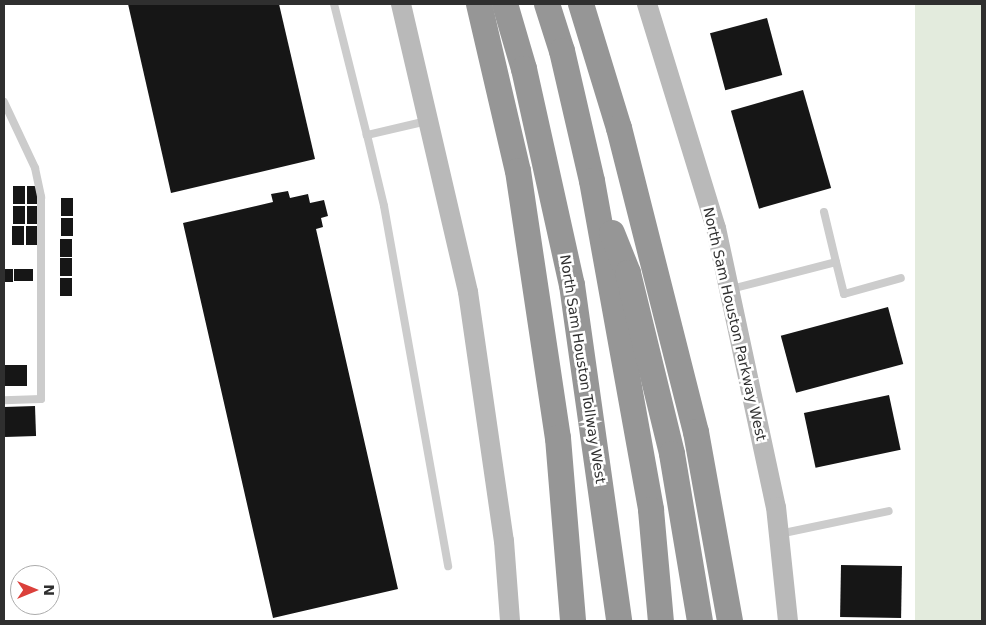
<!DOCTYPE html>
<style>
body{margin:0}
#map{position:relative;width:986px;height:625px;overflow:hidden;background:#fff;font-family:"DejaVu Sans",sans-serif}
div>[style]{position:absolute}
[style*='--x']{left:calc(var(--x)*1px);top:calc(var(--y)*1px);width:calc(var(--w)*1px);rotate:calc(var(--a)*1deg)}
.green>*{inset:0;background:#e3ebdd;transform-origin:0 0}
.building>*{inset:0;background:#161616;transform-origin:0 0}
.lane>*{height:8px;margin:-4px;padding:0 4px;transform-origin:4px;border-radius:4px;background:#ccc}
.secondary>*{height:20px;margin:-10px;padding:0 10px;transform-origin:10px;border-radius:10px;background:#b9b9b9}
.highway>*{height:26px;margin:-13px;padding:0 13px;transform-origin:13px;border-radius:13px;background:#969696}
span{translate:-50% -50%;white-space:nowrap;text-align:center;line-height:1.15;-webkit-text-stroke:5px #fff;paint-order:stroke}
.street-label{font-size:14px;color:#2f2f2f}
.frame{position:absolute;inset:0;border:5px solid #2f2f2f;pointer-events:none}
.north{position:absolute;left:10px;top:565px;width:50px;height:50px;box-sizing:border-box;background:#fff;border:1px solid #acacac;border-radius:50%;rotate:90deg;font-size:14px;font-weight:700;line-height:20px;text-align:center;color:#2f2f2f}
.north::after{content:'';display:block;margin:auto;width:18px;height:22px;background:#db403b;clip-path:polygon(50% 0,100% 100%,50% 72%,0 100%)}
</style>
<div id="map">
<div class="green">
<i style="left:915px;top:4px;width:67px;height:617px"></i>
</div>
<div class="building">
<i style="clip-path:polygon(128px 4px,279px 4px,315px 159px,171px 193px)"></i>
<i style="left:767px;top:18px;width:59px;height:59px;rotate:75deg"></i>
<i style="left:803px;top:90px;width:102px;height:75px;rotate:74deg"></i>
<i style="left:13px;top:186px;width:12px;height:18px"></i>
<i style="left:27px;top:186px;width:12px;height:18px"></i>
<i style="clip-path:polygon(288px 191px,290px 198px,308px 194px,310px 203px,324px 200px,328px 216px,321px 218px,323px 227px,316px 229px,398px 589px,273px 618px,183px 223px,273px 202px,271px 194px)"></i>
<i style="left:61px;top:198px;width:12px;height:18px"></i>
<i style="left:13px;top:206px;width:12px;height:18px"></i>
<i style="left:27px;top:206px;width:12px;height:18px"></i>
<i style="left:61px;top:218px;width:12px;height:18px"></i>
<i style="left:12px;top:226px;width:12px;height:19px"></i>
<i style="left:26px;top:226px;width:12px;height:19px"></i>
<i style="left:60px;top:239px;width:12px;height:18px"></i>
<i style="left:60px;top:258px;width:12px;height:18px"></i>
<i style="left:4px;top:269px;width:9px;height:13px"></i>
<i style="left:14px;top:269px;width:19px;height:12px"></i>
<i style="left:60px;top:278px;width:12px;height:18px"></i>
<i style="left:888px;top:307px;width:59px;height:111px;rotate:75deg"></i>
<i style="left:4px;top:365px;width:23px;height:21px"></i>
<i style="left:889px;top:395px;width:56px;height:87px;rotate:78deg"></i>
<i style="left:35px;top:406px;width:30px;height:31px;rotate:88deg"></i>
<i style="left:841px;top:565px;width:61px;height:52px;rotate:1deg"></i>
</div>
<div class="lane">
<i style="--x:334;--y:4;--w:135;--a:75.9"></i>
<i style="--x:4;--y:102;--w:73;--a:64.8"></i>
<i style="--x:35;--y:168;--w:30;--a:78"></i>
<i style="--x:41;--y:197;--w:202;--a:90"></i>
<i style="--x:41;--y:399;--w:37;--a:178"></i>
<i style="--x:427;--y:121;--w:62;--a:166.9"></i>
<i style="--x:367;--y:135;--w:73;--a:76.5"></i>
<i style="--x:384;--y:206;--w:366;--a:79.9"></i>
<i style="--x:824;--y:212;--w:51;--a:76.5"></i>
<i style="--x:731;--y:289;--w:108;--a:-14.4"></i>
<i style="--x:836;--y:262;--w:33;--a:76"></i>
<i style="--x:844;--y:294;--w:59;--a:-15.7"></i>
<i style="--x:779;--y:534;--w:112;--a:-11.8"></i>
</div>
<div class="secondary">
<i style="--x:401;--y:4;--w:296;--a:76.9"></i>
<i style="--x:468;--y:292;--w:252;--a:81.8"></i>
<i style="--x:504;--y:541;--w:80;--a:85.7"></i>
<i style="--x:647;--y:4;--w:234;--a:72.9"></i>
<i style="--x:716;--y:228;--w:285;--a:77.9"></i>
<i style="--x:776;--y:507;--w:115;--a:84"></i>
</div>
<div class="highway">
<i style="--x:479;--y:4;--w:171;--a:76.9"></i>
<i style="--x:518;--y:171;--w:270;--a:81.5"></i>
<i style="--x:558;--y:438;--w:184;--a:85.3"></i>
<i style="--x:505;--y:4;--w:68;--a:73.7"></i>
<i style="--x:524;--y:69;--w:221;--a:77.5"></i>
<i style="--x:572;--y:285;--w:339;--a:82"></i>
<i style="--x:547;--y:4;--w:49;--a:72.3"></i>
<i style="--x:562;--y:51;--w:133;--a:77"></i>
<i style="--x:592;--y:181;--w:334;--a:79.8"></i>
<i style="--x:651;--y:510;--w:111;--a:84.9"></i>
<i style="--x:581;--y:4;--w:130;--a:73"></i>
<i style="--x:619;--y:128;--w:314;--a:75.8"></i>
<i style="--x:696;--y:432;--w:192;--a:79.8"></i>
<i style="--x:612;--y:233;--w:43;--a:68.2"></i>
<i style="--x:628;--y:273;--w:186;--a:76.3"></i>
<i style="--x:672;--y:454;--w:169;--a:80.5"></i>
</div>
<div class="street-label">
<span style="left:735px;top:324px;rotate:77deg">North Sam Houston Parkway West</span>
<span style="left:583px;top:369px;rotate:81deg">North Sam Houston Tollway West</span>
</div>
<div class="frame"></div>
<div class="north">N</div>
</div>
